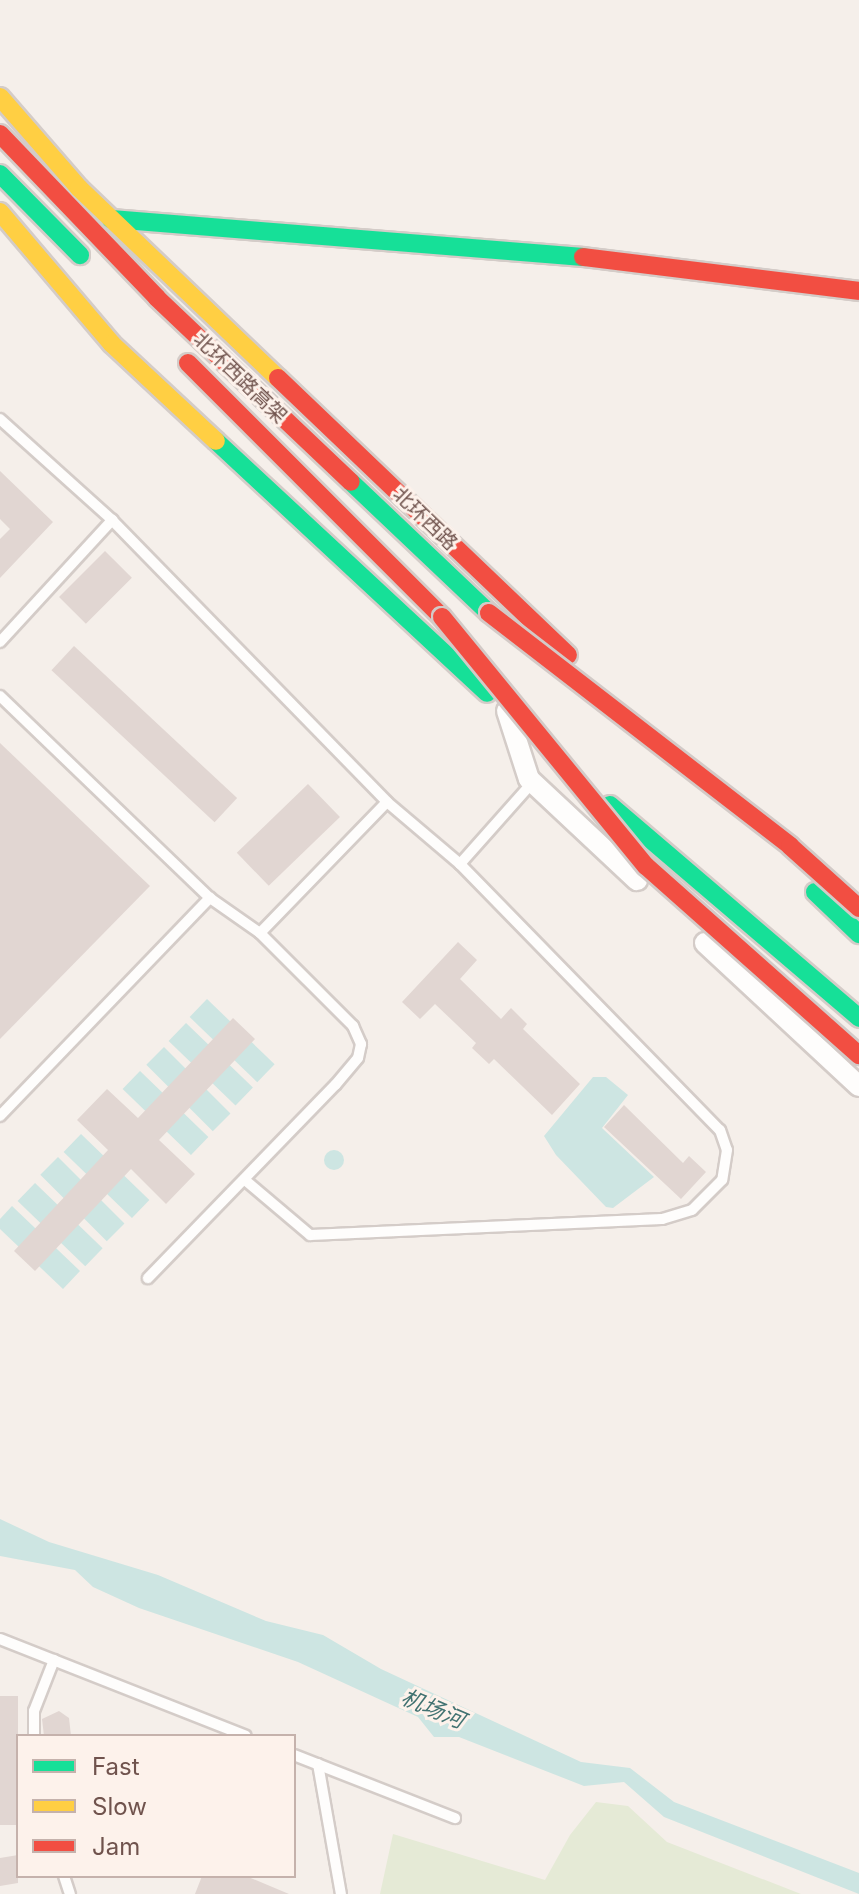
<!DOCTYPE html>
<meta charset="utf-8">
<style>
body{margin:0}
#map{position:relative;width:859px;height:1894px;overflow:hidden;background:#f5efea;font-family:Inter,"Noto Sans SC",sans-serif}
div>[style]{position:absolute}
[style*='--x']{left:calc(var(--x)*1px);top:calc(var(--y)*1px);width:calc(var(--w)*1px);rotate:calc(var(--a)*1deg)}
.green>*{inset:0;background:#e5ead6}
.water>*{inset:0;background:#cde5e2;transform-origin:0 0}
.round{border-radius:50%}
.building>*{inset:0;background:#e1d6d2;transform-origin:0 0}
.roads{filter:drop-shadow(2px 0 #d4ccc8) drop-shadow(-2px 0 #d4ccc8) drop-shadow(0 2px #d4ccc8) drop-shadow(0 -2px #d4ccc8)}
.lane>*{height:10px;margin:-5px;padding:0 5px;transform-origin:5px;border-radius:5px;background:#fefdfc}
.street>*{height:20px;margin:-10px;padding:0 10px;transform-origin:10px;border-radius:10px;background:#fefdfc}
.fast>*{height:18px;margin:-9px;padding:0 9px;transform-origin:9px;border-radius:9px;background:#16e098}
.slow>*{height:18px;margin:-9px;padding:0 9px;transform-origin:9px;border-radius:9px;background:#ffcf43}
.jam>*{height:18px;margin:-9px;padding:0 9px;transform-origin:9px;border-radius:9px;background:#f24e42}
.bridges{filter:drop-shadow(2px 0 #d3cac7) drop-shadow(-2px 0 #d3cac7) drop-shadow(0 2px #d3cac7) drop-shadow(0 -2px #d3cac7)}
.jam-bridge>*{height:18px;margin:-9px;padding:0 9px;transform-origin:9px;border-radius:9px;background:#f24e42}
span{translate:-50% -50%;white-space:nowrap;text-align:center;line-height:1.15;-webkit-text-stroke:6px #fdf2eb;paint-order:stroke}
.street-label{font-size:20px;color:#70534d}
.water-label{font-size:22px;color:#427372;font-style:italic}
.legend{position:absolute;left:16px;top:1734px;width:280px;height:144px;box-sizing:border-box;background:#fdf2eb;border:2px solid #c5b2ac;margin:0;padding:10px 14px;list-style:none;font-size:24px;color:#70534d}
.legend li{display:flex;align-items:center;gap:16px;height:40px}
.legend b{width:40px;border:2px solid #c5b2ac}
</style>
<div id="map">
<div class="green">
<i style="clip-path:polygon(596px 1802px,628px 1806px,667px 1842px,801px 1894px,380px 1894px,393px 1834px,545px 1880px,570px 1835px)"></i>
</div>
<div class="water">
<i style="left:207px;top:999px;width:94px;height:25px;rotate:44deg"></i>
<i style="left:186px;top:1023px;width:93px;height:25px;rotate:44deg"></i>
<i style="left:164px;top:1047px;width:94px;height:25px;rotate:45deg"></i>
<i style="left:140px;top:1071px;width:95px;height:25px;rotate:44deg"></i>
<i style="clip-path:polygon(593px 1077px,606px 1077px,628px 1095px,602px 1128px,654px 1177px,613px 1208px,606px 1207px,556px 1155px,544px 1136px)"></i>
<i style="left:81px;top:1134px;width:95px;height:25px;rotate:44deg"></i>
<i class="round" style="left:324px;top:1150px;width:20px;height:20px"></i>
<i style="left:58px;top:1157px;width:94px;height:25px;rotate:45deg"></i>
<i style="left:35px;top:1183px;width:94px;height:25px;rotate:44deg"></i>
<i style="clip-path:polygon(12px 1206px,80px 1271px,63px 1289px,0 1229px,0 1219px)"></i>
<i style="clip-path:polygon(0 1519px,49px 1542px,158px 1575px,266px 1621px,323px 1635px,381px 1669px,581px 1762px,630px 1768px,674px 1802px,859px 1873px,859px 1894px,664px 1817px,624px 1782px,584px 1786px,459px 1737px,434px 1737px,418px 1717px,298px 1662px,139px 1608px,93px 1587px,75px 1570px,0 1556px)"></i>
</div>
<div class="building">
<i style="clip-path:polygon(0 471px,53px 522px,0 578px,0 539px,10px 529px,0 519px)"></i>
<i style="left:105px;top:551px;width:38px;height:65px;rotate:45deg"></i>
<i style="left:74px;top:646px;width:223px;height:33px;rotate:43deg"></i>
<i style="clip-path:polygon(0 743px,150px 886px,0 1039px)"></i>
<i style="left:308px;top:784px;width:46px;height:99px;rotate:46deg"></i>
<i style="clip-path:polygon(458px 942px,477px 960px,460px 979px,501px 1019px,511px 1008px,527px 1024px,523px 1029px,580px 1084px,552px 1115px,494px 1059px,489px 1064px,472px 1048px,476px 1043px,435px 1004px,420px 1019px,402px 1002px)"></i>
<i style="clip-path:polygon(233px 1018px,255px 1039px,159px 1140px,195px 1174px,166px 1204px,131px 1169px,35px 1271px,14px 1251px,108px 1150px,77px 1120px,107px 1089px,138px 1118px)"></i>
<i style="clip-path:polygon(624px 1105px,683px 1163px,689px 1156px,706px 1172px,681px 1199px,604px 1127px)"></i>
<i style="left:18px;top:1696px;width:129px;height:18px;rotate:90deg"></i>
<i style="clip-path:polygon(59px 1711px,69px 1718px,71px 1736px,44px 1736px,42px 1719px)"></i>
<i style="clip-path:polygon(18px 1855px,18px 1883px,0 1886px,0 1858px)"></i>
<i style="clip-path:polygon(202px 1876px,246px 1876px,289px 1894px,195px 1894px)"></i>
</div>
<div class="roads">
<div class="lane">
<i style="--x:0;--y:419;--w:151;--a:42"></i>
<i style="--x:112;--y:520;--w:394;--a:45.7"></i>
<i style="--x:387;--y:802;--w:96;--a:40.3"></i>
<i style="--x:460;--y:864;--w:372;--a:45.7"></i>
<i style="--x:720;--y:1130;--w:21;--a:71"></i>
<i style="--x:727;--y:1150;--w:30;--a:99"></i>
<i style="--x:722;--y:1180;--w:42;--a:135"></i>
<i style="--x:692;--y:1210;--w:31;--a:163"></i>
<i style="--x:662;--y:1219;--w:352;--a:177.4"></i>
<i style="--x:310;--y:1235;--w:84;--a:-139.8"></i>
<i style="--x:0;--y:642;--w:166;--a:-47.4"></i>
<i style="--x:0;--y:696;--w:291;--a:43.9"></i>
<i style="--x:210;--y:898;--w:61;--a:35"></i>
<i style="--x:260;--y:933;--w:132;--a:45"></i>
<i style="--x:353;--y:1026;--w:20;--a:66"></i>
<i style="--x:361;--y:1044;--w:14;--a:102"></i>
<i style="--x:358;--y:1058;--w:35;--a:130"></i>
<i style="--x:335;--y:1085;--w:269;--a:134.1"></i>
<i style="--x:460;--y:864;--w:108;--a:-48.4"></i>
<i style="--x:260;--y:933;--w:182;--a:-45.9"></i>
<i style="--x:0;--y:1116;--w:303;--a:-46.1"></i>
<i style="--x:0;--y:1639;--w:264;--a:21.5"></i>
<i style="--x:34;--y:1736;--w:25;--a:-90"></i>
<i style="--x:34;--y:1711;--w:55;--a:-68.6"></i>
<i style="--x:294;--y:1755;--w:173;--a:21.4"></i>
<i style="--x:318;--y:1764;--w:132;--a:80"></i>
<i style="--x:64;--y:1876;--w:19;--a:72"></i>
</div>
<div class="street">
<i style="--x:507;--y:711;--w:71;--a:72.1"></i>
<i style="--x:529;--y:779;--w:148;--a:43.1"></i>
<i style="--x:705;--y:943;--w:210;--a:42.9"></i>
</div>
<div class="fast">
<i style="--x:0;--y:174;--w:114;--a:45.4"></i>
<i style="--x:111;--y:219;--w:474;--a:4.6"></i>
<i style="--x:216;--y:441;--w:370;--a:42.9"></i>
<i style="--x:351;--y:482;--w:190;--a:43.5"></i>
<i style="--x:610;--y:805;--w:328;--a:40.5"></i>
<i style="--x:815;--y:892;--w:61;--a:43.7"></i>
</div>
<div class="slow">
<i style="--x:0;--y:97;--w:121;--a:49"></i>
<i style="--x:79;--y:188;--w:275;--a:43.7"></i>
<i style="--x:0;--y:212;--w:173;--a:49.7"></i>
<i style="--x:112;--y:344;--w:142;--a:43"></i>
</div>
<div class="jam">
<i style="--x:0;--y:134;--w:227;--a:46.2"></i>
<i style="--x:157;--y:298;--w:267;--a:43.5"></i>
<i style="--x:583;--y:257;--w:278;--a:7"></i>
<i style="--x:188;--y:363;--w:359;--a:45"></i>
<i style="--x:278;--y:378;--w:401;--a:43.7"></i>
</div>
</div>
<div class="bridges">
<div class="jam-bridge">
<i style="--x:489;--y:613;--w:381;--a:37.7"></i>
<i style="--x:790;--y:846;--w:93;--a:41.9"></i>
<i style="--x:442;--y:617;--w:322;--a:50.7"></i>
<i style="--x:646;--y:866;--w:285;--a:41.6"></i>
</div>
</div>
<div class="street-label">
<span style="left:240px;top:378px;rotate:44deg">北环西路高架</span>
<span style="left:425px;top:519px;rotate:44deg">北环西路</span>
</div>
<div class="water-label">
<span style="left:433px;top:1709px;rotate:23deg">机场河</span>
</div>
<ul class="legend">
<li><b style="height:10px;background:#16e098"></b>Fast</li>
<li><b style="height:10px;background:#ffcf43"></b>Slow</li>
<li><b style="height:10px;background:#f24e42"></b>Jam</li>
</ul>
</div>
